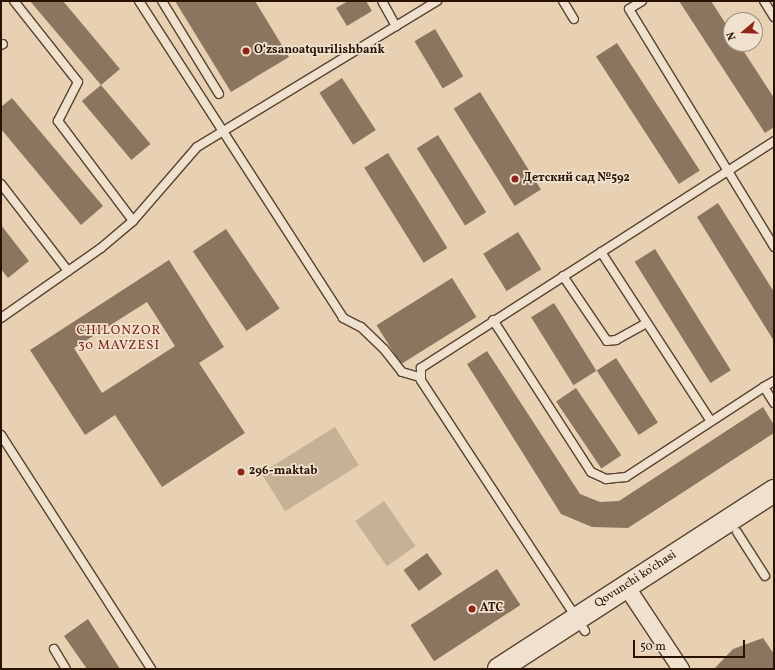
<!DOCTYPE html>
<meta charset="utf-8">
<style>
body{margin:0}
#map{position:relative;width:775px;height:670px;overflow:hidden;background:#e7d1b2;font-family:Vollkorn,serif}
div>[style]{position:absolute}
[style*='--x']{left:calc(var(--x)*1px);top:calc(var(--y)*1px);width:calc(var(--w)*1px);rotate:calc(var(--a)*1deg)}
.green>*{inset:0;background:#c7b194;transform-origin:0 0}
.building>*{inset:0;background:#8c755e;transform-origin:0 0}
.roads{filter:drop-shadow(1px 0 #59422f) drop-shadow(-1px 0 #59422f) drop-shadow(0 1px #59422f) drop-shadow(0 -1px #59422f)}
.lane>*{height:8px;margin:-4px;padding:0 4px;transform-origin:4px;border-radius:4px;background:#efe1cd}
.street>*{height:16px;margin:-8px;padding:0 8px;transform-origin:8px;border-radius:8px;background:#efe1cd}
.secondary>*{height:22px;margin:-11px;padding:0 11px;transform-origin:11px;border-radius:11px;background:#efe1cd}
.dots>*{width:11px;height:11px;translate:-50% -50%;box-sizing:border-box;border:2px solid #efe1cd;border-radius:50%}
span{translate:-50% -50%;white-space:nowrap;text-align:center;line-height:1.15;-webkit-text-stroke:3.5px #efe1cd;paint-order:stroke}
.poi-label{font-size:12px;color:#2a1203;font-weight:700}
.left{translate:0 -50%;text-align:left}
.street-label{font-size:12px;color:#2a1203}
.neighbourhood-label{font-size:13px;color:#7a1f14;letter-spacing:1px}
.frame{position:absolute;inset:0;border:2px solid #2a1203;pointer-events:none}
.north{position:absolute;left:723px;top:12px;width:40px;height:40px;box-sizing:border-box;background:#efe1cd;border:1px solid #a08e7c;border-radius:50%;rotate:251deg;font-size:11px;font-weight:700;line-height:16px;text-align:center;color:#2a1203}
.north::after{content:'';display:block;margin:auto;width:14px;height:18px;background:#8f2418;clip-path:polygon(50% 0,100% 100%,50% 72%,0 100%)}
.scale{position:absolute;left:633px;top:640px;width:112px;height:18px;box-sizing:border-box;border:2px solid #2a1203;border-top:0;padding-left:5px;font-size:12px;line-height:14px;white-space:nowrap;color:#2a1203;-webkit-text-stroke:3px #efe1cd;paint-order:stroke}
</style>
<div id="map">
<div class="green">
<i style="left:335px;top:427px;width:45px;height:87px;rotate:58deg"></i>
<i style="left:384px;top:501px;width:55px;height:35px;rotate:55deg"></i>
</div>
<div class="building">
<i style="clip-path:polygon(30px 1px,63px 1px,120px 69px,101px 85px)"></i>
<i style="clip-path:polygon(175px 1px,255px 1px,289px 57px,231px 92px)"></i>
<i style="clip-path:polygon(348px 1px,366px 1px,372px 11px,347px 26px,336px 8px)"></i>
<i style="clip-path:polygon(679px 1px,711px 1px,731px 32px,731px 44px,739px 44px,774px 98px,774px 127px,765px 133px)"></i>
<i style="left:435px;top:29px;width:55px;height:24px;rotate:59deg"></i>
<i style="left:617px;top:43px;width:152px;height:25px;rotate:57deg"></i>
<i style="left:342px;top:78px;width:62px;height:27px;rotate:57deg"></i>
<i style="left:101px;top:85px;width:77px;height:25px;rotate:50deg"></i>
<i style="left:480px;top:92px;width:115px;height:31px;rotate:58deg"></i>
<i style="clip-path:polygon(12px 98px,103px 206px,81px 225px,1px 129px,1px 107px)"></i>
<i style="left:438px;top:135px;width:91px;height:25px;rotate:58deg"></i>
<i style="left:388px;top:153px;width:112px;height:28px;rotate:58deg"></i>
<i style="clip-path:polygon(718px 203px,774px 292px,774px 341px,697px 217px)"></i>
<i style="clip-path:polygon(1px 225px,29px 261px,8px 278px,1px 269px)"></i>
<i style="left:226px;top:229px;width:96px;height:40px;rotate:56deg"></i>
<i style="left:518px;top:232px;width:44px;height:41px;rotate:58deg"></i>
<i style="left:655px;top:249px;width:143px;height:24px;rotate:58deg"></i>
<i style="clip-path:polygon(evenodd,169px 260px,224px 347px,199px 363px,245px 433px,162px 487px,115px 415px,85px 435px,30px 350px,169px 260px,147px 302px,175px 346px,102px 393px,74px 348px,147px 302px)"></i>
<i style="left:452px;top:278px;width:46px;height:89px;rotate:58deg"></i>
<i style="left:554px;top:303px;width:80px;height:27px;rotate:58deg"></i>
<i style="clip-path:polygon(487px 351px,580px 494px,600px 502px,619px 501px,763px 407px,774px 425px,774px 433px,628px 528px,592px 527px,561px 514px,467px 364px)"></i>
<i style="left:616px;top:358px;width:77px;height:23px;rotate:57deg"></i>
<i style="left:576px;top:388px;width:81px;height:24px;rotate:56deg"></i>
<i style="left:427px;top:553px;width:26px;height:29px;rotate:54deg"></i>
<i style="left:497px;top:569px;width:43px;height:103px;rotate:57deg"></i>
<i style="clip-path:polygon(88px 619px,120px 669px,87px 669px,64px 636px)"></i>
<i style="clip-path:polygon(763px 638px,774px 654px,774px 669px,714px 669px,733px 649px)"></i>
</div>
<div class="roads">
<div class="lane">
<i style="--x:14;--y:1;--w:103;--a:51.7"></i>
<i style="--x:78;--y:82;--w:44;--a:117.1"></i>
<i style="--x:58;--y:121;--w:125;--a:53.1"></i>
<i style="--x:139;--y:1;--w:377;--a:57.2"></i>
<i style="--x:343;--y:318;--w:20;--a:27"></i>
<i style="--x:361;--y:327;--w:32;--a:44"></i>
<i style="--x:384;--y:349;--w:29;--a:52"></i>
<i style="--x:402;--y:372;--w:19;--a:16"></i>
<i style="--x:162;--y:1;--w:109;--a:58.5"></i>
<i style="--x:382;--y:1;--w:29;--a:61"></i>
<i style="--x:563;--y:1;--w:21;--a:59"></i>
<i style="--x:642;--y:1;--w:15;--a:148"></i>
<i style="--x:629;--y:9;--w:279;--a:58.6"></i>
<i style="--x:764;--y:1;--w:19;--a:58"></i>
<i style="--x:1;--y:45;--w:2;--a:-27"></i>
<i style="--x:1;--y:184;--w:110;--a:52.4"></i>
<i style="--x:601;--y:252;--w:200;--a:57"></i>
<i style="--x:563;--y:276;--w:78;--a:55.9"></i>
<i style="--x:607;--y:341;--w:9;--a:-6"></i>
<i style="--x:616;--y:340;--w:35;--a:-29"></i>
<i style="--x:1;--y:318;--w:122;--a:-35"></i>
<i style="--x:101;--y:248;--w:42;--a:-40.2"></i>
<i style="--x:133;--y:221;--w:98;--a:-49.1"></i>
<i style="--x:197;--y:147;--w:281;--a:-31.3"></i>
<i style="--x:493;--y:320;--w:181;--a:57.2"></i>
<i style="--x:591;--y:472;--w:17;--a:25"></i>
<i style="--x:606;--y:479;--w:20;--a:-6"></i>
<i style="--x:626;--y:477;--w:165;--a:-33.1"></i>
<i style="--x:764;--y:387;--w:19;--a:58"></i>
<i style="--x:764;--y:387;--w:12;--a:-31"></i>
<i style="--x:1;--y:435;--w:278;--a:57.3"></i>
<i style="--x:737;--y:532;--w:52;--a:57.5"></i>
<i style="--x:585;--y:631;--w:300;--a:-123.2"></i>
<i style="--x:421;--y:380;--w:12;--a:-90"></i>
<i style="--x:421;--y:368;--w:420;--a:-32.7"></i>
<i style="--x:54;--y:649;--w:23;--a:59"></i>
</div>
<div class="street">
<i style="--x:626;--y:586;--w:100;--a:56.5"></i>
</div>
<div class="secondary">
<i style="--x:499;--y:669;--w:328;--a:-32.9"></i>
</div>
</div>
<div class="dots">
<i style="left:246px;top:51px;background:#8f2418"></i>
<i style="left:515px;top:179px;background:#8f2418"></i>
<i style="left:241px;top:472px;background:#8f2418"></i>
<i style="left:472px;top:609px;background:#8f2418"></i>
</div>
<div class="poi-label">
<span class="left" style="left:254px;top:51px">Oʻzsanoatqurilishbank</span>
<span class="left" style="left:523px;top:179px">Детcкий сад №592</span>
<span class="left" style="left:249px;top:472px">296-maktab</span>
<span class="left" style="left:480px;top:609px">АТС</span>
</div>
<div class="street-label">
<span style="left:636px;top:580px;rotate:-33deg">Qovunchi ko'chasi</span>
</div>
<div class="neighbourhood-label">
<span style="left:119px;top:339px">CHILONZOR<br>30 MAVZESI</span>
</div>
<div class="frame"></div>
<div class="north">N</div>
<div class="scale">50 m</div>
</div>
